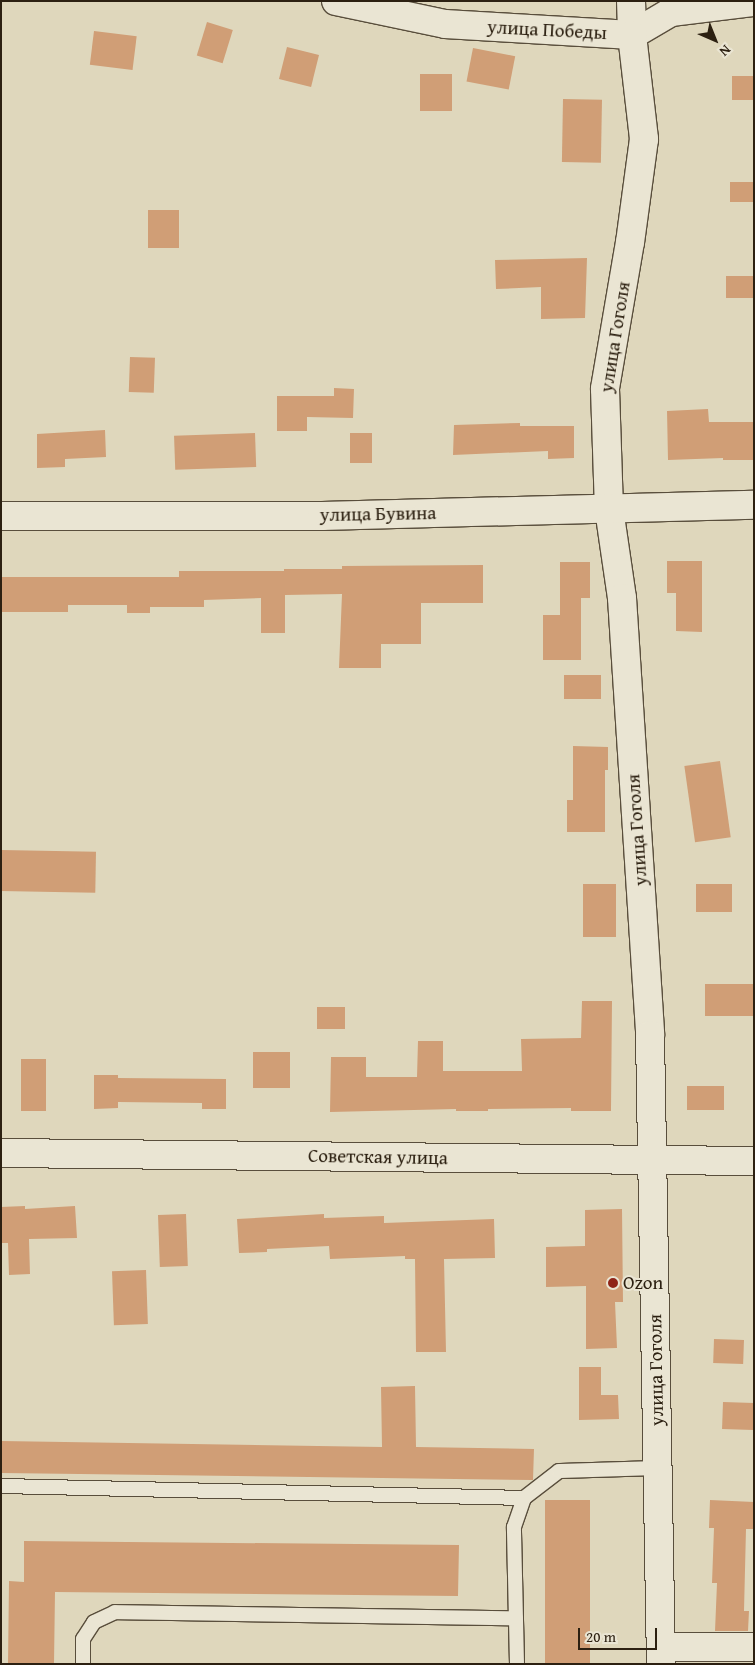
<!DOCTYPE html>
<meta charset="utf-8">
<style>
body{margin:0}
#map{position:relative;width:755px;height:1665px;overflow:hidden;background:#dfd7bc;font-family:"Gentium Book Plus",serif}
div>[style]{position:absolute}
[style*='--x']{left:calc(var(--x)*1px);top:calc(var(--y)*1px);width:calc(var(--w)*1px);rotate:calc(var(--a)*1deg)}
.building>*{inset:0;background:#d09e76;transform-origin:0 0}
.roads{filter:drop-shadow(1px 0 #594e3c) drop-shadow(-1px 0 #594e3c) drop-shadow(0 1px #594e3c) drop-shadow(0 -1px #594e3c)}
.service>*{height:14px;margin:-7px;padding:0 7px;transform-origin:7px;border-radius:7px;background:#eae5d3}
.minor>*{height:28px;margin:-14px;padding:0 14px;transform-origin:14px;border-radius:14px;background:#eae5d3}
.dots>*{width:14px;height:14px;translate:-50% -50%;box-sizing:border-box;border:2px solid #eae5d3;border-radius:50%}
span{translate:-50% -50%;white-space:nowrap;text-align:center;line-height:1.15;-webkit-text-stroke:4px #eae5d3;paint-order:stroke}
.street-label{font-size:19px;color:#2c2011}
.poi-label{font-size:19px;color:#2c2011}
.left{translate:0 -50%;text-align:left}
.frame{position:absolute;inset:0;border:2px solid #2c2011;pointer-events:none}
.north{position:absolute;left:690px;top:15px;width:50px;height:50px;-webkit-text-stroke:4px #eae5d3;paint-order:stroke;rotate:136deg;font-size:14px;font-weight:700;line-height:20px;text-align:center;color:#2c2011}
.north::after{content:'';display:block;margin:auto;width:18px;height:22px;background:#2c2011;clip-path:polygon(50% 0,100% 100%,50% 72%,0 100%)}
.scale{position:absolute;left:578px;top:1628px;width:79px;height:22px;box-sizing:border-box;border:2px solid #2c2011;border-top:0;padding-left:6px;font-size:15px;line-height:18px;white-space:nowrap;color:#2c2011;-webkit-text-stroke:4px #eae5d3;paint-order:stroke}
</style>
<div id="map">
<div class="building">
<i style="left:207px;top:22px;width:27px;height:35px;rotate:17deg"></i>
<i style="left:94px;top:31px;width:43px;height:34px;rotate:7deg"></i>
<i style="left:287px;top:47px;width:33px;height:33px;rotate:14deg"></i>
<i style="left:473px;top:48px;width:43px;height:34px;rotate:11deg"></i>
<i style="left:420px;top:74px;width:32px;height:37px"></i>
<i style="left:732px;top:76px;width:22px;height:24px"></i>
<i style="left:563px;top:99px;width:39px;height:63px;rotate:1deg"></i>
<i style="left:754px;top:182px;width:20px;height:24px;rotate:90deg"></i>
<i style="left:148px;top:210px;width:31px;height:38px"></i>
<i style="clip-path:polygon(587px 258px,585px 318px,541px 319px,541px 287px,496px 289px,495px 260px)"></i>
<i style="left:726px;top:276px;width:28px;height:22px"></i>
<i style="left:130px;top:357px;width:25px;height:35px;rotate:2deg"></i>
<i style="clip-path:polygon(334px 388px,354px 389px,353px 418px,307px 417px,307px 431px,277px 431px,277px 396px,334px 396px)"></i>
<i style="clip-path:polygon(708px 409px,709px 422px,754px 422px,754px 460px,723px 460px,723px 458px,668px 460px,667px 411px)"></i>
<i style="clip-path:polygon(520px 423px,520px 426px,574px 426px,574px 458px,548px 459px,548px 451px,453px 455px,454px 425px)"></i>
<i style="clip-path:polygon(105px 430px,106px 457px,65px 459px,65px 467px,37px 468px,37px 434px)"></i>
<i style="left:255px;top:433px;width:34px;height:81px;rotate:88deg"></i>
<i style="left:350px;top:433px;width:22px;height:30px"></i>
<i style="clip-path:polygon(667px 561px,702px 561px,702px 632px,676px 631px,676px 593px,667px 593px)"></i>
<i style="clip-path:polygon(560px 562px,590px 562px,590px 598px,581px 598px,581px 660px,543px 660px,543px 615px,560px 615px)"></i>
<i style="clip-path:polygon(483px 565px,483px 603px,421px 603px,421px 644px,381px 644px,381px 668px,339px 668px,342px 594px,285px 595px,285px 633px,261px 633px,261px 598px,204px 600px,204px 607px,150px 607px,150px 613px,127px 613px,127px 605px,68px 605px,68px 612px,1px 612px,1px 577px,179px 577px,179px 571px,284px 571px,284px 569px,342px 569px,342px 566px)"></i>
<i style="left:564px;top:675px;width:37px;height:24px"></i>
<i style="clip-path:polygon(573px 746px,608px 747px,608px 770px,605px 770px,605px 832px,567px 832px,567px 800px,573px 800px)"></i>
<i style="left:720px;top:761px;width:77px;height:36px;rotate:82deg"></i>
<i style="left:1px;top:850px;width:95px;height:41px;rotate:1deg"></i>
<i style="left:583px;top:884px;width:33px;height:53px"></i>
<i style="left:696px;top:884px;width:36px;height:28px"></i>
<i style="left:705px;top:984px;width:49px;height:32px"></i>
<i style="clip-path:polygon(582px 1001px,612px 1001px,611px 1111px,571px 1111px,571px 1108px,488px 1109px,488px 1111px,456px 1111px,456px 1109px,330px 1112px,331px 1057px,366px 1057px,366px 1077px,417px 1077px,418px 1041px,443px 1041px,443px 1071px,522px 1071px,521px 1039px,581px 1038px)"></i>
<i style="left:317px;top:1007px;width:28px;height:22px"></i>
<i style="left:253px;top:1052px;width:37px;height:36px"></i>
<i style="left:46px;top:1059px;width:52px;height:25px;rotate:90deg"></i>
<i style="clip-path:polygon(94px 1075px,118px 1075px,118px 1078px,226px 1079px,226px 1109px,202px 1109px,202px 1103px,118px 1102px,118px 1108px,94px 1109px)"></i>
<i style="left:687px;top:1086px;width:37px;height:24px"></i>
<i style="clip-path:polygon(25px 1206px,25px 1209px,75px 1206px,77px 1238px,29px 1239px,30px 1274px,9px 1275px,8px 1243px,1px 1243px,1px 1207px)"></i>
<i style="clip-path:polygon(622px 1209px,623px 1302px,615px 1302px,617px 1348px,586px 1349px,586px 1286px,546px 1287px,546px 1247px,585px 1246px,585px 1210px)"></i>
<i style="left:186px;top:1214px;width:52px;height:28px;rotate:88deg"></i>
<i style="clip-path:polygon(324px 1214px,324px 1218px,384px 1216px,384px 1223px,494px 1219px,495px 1258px,444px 1259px,446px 1352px,416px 1352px,415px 1259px,405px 1259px,405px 1256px,330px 1259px,329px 1246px,267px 1249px,267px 1252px,239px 1253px,237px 1219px)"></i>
<i style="left:146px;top:1270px;width:54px;height:34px;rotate:88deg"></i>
<i style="left:714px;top:1339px;width:30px;height:24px;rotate:2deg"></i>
<i style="clip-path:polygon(579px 1367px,601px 1367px,601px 1395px,618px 1395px,619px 1419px,579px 1420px)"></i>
<i style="clip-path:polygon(415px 1386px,416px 1447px,534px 1449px,533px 1480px,1px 1473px,1px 1441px,382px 1447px,381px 1387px)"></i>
<i style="left:723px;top:1402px;width:31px;height:27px;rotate:2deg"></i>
<i style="left:545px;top:1500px;width:45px;height:164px"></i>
<i style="clip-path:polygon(710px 1500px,754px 1502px,754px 1529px,746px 1529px,744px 1611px,749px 1611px,748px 1631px,715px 1631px,717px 1583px,712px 1583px,714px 1528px,709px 1528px)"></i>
<i style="clip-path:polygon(24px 1541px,459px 1545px,458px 1596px,55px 1592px,54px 1664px,8px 1664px,9px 1581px,24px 1582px)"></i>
</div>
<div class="roads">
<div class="service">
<i style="--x:1;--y:1486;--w:523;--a:1.31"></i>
<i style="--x:83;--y:1664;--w:25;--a:-90"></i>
<i style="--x:83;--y:1639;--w:20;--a:-57"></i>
<i style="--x:94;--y:1622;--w:23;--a:-25"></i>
<i style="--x:115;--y:1612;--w:401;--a:0.9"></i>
<i style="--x:517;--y:1664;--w:137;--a:-91.3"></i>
<i style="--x:514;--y:1527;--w:31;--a:-71"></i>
<i style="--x:524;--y:1498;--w:44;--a:-37.6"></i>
<i style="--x:559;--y:1471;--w:99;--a:-1.7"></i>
</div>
<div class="minor">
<i style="--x:336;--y:1;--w:111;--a:11.9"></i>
<i style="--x:445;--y:24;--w:187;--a:3.4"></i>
<i style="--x:632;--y:35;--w:45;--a:-30.5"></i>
<i style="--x:671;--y:12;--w:84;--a:-6.9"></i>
<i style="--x:631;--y:1;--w:34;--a:88"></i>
<i style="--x:632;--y:35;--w:105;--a:83.4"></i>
<i style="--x:644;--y:139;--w:104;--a:97.7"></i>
<i style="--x:630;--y:242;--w:149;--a:99.7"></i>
<i style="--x:605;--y:389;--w:120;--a:88.1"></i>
<i style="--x:609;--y:509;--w:90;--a:81.7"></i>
<i style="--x:622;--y:598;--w:438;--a:86.3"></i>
<i style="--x:650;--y:1035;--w:629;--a:89"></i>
<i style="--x:1;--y:516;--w:321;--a:0"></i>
<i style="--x:322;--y:516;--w:432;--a:-1.5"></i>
<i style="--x:1;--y:1153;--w:753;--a:0.61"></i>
<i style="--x:661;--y:1647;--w:93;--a:0"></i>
</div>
</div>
<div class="dots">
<i style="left:613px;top:1283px;background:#8f2418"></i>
</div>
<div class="street-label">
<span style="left:547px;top:30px;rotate:3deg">улица Победы</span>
<span style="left:615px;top:337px;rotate:-81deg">улица Гоголя</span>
<span style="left:378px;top:514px;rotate:-1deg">улица Бувина</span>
<span style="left:637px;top:830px;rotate:-94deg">улица Гоголя</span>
<span style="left:378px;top:1157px;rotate:1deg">Советская улица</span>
<span style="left:656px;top:1370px;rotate:-91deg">улица Гоголя</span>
</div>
<div class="poi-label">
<span class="left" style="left:623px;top:1283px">Ozon</span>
</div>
<div class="frame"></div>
<div class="north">N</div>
<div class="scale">20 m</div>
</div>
